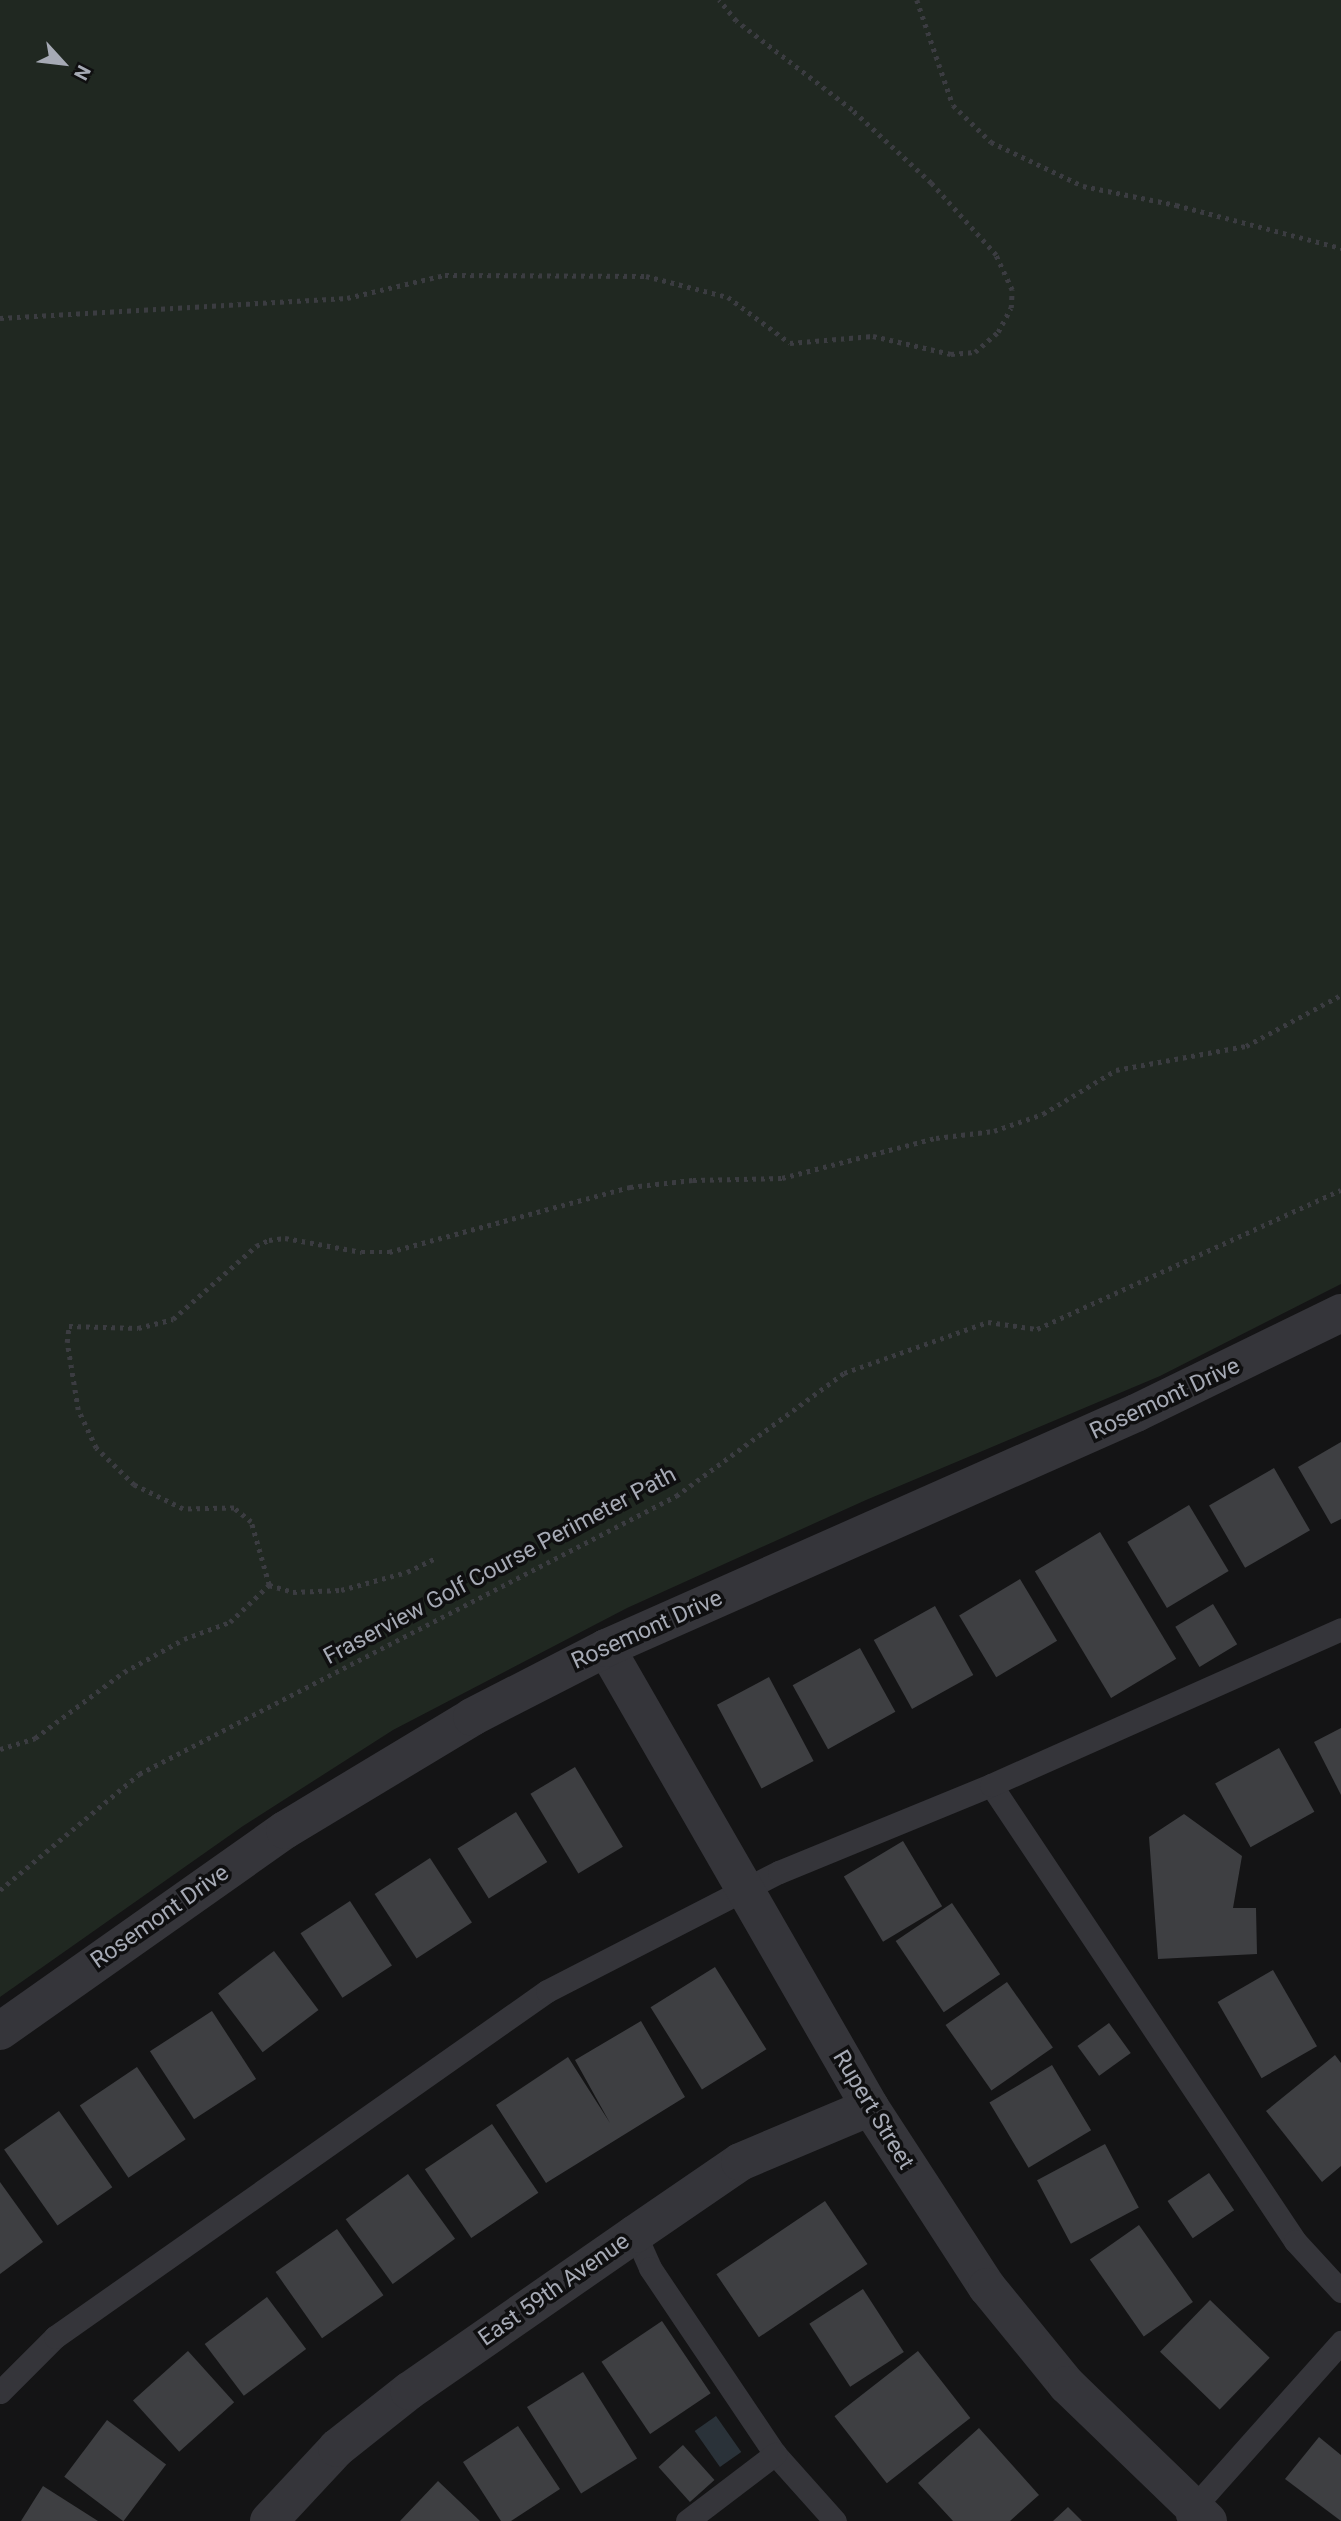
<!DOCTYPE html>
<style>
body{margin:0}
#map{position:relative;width:1341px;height:2521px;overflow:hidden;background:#141415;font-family:Roboto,sans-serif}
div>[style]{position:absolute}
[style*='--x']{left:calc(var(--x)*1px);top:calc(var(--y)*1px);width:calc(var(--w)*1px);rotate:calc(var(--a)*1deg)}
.green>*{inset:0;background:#202821}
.water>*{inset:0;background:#2a3239;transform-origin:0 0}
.building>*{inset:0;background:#3e3f42;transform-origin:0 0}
.path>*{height:4.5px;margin-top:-2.25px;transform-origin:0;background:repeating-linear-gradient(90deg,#3b3c41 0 3.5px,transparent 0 8.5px)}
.lane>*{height:23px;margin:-11.5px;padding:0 11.5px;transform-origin:11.5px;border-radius:11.5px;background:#35353a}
.street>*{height:38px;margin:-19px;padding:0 19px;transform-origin:19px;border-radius:19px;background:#35353a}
span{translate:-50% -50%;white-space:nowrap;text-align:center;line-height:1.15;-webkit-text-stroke:7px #0f0f10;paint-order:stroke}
.street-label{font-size:23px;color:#a6aab5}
.north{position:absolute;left:28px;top:28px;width:70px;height:70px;-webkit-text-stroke:5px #0f0f10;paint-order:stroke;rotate:117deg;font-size:19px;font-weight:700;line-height:28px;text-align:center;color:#a6aab5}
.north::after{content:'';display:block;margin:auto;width:24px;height:32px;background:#a6aab5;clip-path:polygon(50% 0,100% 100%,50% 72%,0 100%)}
</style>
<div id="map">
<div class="green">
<i style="clip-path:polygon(0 0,1341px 0,1341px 1284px,1160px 1376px,866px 1500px,627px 1608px,393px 1730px,243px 1826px,0 1997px)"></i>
</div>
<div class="water">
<i style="left:716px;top:2416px;width:44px;height:26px;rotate:55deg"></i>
</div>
<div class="building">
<i style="clip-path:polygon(1341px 1442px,1341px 1519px,1331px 1524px,1298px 1467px)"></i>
<i style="left:1274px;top:1468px;width:72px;height:75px;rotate:60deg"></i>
<i style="left:1189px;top:1505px;width:77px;height:72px;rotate:59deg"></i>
<i style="left:1100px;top:1532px;width:148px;height:76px;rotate:59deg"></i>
<i style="left:1020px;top:1579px;width:72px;height:71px;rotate:59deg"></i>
<i style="left:1213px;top:1604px;width:47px;height:44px;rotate:59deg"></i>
<i style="left:935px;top:1606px;width:79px;height:70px;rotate:61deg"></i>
<i style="left:860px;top:1648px;width:73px;height:77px;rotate:61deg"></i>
<i style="left:769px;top:1677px;width:95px;height:59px;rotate:62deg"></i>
<i style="clip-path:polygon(1341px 1728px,1341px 1795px,1314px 1742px)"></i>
<i style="left:1279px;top:1748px;width:73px;height:73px;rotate:61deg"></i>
<i style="left:575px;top:1767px;width:93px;height:52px;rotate:59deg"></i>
<i style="left:516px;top:1812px;width:59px;height:69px;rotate:58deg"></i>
<i style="clip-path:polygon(1184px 1814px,1242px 1856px,1233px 1908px,1256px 1908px,1257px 1954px,1158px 1959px,1149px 1837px)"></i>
<i style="left:903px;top:1841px;width:76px;height:69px;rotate:59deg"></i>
<i style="left:430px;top:1858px;width:77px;height:66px;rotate:57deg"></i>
<i style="left:350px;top:1901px;width:77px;height:59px;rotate:57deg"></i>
<i style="left:952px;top:1903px;width:86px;height:68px;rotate:56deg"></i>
<i style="left:274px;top:1951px;width:74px;height:70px;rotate:53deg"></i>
<i style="left:715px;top:1967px;width:97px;height:76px;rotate:58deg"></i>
<i style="left:1273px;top:1970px;width:88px;height:64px;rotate:60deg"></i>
<i style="left:1007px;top:1982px;width:80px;height:75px;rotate:55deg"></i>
<i style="left:212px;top:2011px;width:81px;height:74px;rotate:57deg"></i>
<i style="clip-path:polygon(641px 2021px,685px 2097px,546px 2183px,496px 2105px,568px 2057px,610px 2123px,575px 2060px)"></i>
<i style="left:1109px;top:2023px;width:37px;height:39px;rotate:54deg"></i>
<i style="clip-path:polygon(1335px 2055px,1341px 2063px,1341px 2166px,1322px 2182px,1266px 2111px)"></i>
<i style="left:1052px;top:2065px;width:76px;height:73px;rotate:59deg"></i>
<i style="left:137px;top:2067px;width:87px;height:69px;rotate:56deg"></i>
<i style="left:59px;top:2111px;width:93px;height:67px;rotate:55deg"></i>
<i style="left:492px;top:2124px;width:83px;height:81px;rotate:56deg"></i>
<i style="left:1105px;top:2144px;width:72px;height:77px;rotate:62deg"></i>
<i style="left:1209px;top:2173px;width:45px;height:50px;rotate:56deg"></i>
<i style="left:408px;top:2174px;width:80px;height:77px;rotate:54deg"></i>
<i style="clip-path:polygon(0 2182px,43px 2242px,0 2274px)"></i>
<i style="left:825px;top:2201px;width:76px;height:131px;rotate:56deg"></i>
<i style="left:1139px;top:2225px;width:94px;height:60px;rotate:55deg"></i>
<i style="left:337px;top:2229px;width:81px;height:75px;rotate:55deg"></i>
<i style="left:863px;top:2289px;width:75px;height:64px;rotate:57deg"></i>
<i style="left:267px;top:2297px;width:65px;height:78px;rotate:53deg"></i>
<i style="left:1210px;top:2300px;width:83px;height:72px;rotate:44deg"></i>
<i style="left:662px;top:2321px;width:87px;height:73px;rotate:56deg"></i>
<i style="left:188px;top:2351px;width:69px;height:74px;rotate:48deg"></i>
<i style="left:918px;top:2351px;width:85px;height:106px;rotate:52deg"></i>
<i style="left:583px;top:2372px;width:102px;height:66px;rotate:58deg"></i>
<i style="left:107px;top:2420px;width:74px;height:71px;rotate:37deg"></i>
<i style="clip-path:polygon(518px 2426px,560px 2489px,511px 2521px,501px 2521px,463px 2462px)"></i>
<i style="clip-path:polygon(979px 2428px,1039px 2495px,1010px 2521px,953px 2521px,918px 2483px)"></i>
<i style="clip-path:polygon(1319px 2437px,1341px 2455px,1341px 2521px,1285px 2479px)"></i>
<i style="left:683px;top:2445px;width:47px;height:33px;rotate:48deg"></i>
<i style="clip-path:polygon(438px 2481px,480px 2521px,400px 2521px)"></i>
<i style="clip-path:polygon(43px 2486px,98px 2521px,21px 2521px)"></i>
<i style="clip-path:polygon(1068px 2507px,1082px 2521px,1053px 2521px)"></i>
</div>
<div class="path">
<i style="--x:917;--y:0;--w:111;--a:71.1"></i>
<i style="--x:953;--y:105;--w:53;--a:44.2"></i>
<i style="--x:991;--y:142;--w:102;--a:25.6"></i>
<i style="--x:1083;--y:186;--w:95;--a:11.5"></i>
<i style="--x:1176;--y:205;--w:171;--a:14.6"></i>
<i style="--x:0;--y:318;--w:348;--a:-3.3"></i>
<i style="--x:347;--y:298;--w:101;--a:-13.2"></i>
<i style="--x:445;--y:275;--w:201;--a:0.3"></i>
<i style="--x:646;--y:276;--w:85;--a:14.4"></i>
<i style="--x:728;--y:297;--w:77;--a:36.6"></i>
<i style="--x:790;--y:343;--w:83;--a:-4.8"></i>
<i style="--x:873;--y:336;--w:80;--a:13"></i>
<i style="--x:951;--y:354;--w:24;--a:-5"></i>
<i style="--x:975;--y:352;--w:30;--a:-41"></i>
<i style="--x:998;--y:332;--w:27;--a:-62"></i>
<i style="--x:1011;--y:308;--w:18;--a:-87"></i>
<i style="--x:1012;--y:290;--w:38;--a:-115"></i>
<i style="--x:996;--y:255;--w:97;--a:-132.1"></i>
<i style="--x:931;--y:183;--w:108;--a:-137.3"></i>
<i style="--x:852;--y:110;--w:146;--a:-142.5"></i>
<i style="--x:736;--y:21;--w:27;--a:-129"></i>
<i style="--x:269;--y:1585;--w:66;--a:-105.9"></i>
<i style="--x:251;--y:1522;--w:22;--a:-141"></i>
<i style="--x:234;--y:1508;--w:51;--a:178.9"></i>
<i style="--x:183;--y:1509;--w:55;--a:-153.9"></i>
<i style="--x:134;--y:1485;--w:53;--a:-135.8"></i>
<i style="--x:96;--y:1448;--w:42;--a:-115.3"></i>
<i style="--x:78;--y:1410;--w:69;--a:-99.2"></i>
<i style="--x:67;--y:1342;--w:16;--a:-83"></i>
<i style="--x:69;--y:1326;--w:69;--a:1.7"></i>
<i style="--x:138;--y:1328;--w:36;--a:-14"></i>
<i style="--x:173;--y:1319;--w:111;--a:-41.3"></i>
<i style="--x:256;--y:1246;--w:14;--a:-25"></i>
<i style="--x:269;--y:1240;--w:16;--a:-7"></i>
<i style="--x:285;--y:1238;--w:78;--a:10.3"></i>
<i style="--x:362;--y:1252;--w:27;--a:0"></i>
<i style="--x:389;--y:1252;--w:250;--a:-15.1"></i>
<i style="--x:630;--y:1187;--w:63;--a:-6.3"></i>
<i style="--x:693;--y:1180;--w:89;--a:-1.3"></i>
<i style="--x:782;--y:1178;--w:159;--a:-14.6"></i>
<i style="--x:936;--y:1138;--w:58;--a:-6.9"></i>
<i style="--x:994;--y:1131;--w:52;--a:-19.1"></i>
<i style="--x:1043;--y:1114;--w:85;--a:-31.1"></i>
<i style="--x:1116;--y:1070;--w:132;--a:-10.5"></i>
<i style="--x:1246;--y:1046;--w:108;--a:-28.2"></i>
<i style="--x:269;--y:1585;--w:25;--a:16"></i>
<i style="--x:293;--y:1592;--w:48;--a:-2.4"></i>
<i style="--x:341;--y:1590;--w:68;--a:-15.3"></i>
<i style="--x:407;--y:1572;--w:32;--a:-26"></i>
<i style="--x:0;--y:1749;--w:37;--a:-17"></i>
<i style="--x:35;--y:1738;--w:111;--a:-36.6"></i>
<i style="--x:124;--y:1672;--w:68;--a:-28.8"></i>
<i style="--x:184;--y:1639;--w:49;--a:-20.3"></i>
<i style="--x:230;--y:1622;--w:54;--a:-43.5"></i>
<i style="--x:0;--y:1890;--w:181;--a:-39.8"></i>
<i style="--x:139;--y:1774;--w:605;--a:-27.37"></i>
<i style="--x:676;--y:1496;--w:208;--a:-36.2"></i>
<i style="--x:844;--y:1373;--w:153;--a:-19.5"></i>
<i style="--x:988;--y:1322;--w:49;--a:8.1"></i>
<i style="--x:1037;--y:1329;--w:334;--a:-24.6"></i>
</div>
<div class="lane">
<i style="--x:991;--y:1785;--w:548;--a:56.31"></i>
<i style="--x:1295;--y:2241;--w:68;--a:47.4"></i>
<i style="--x:635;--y:2234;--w:37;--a:66"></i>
<i style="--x:650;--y:2268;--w:224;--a:56.1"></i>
<i style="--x:775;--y:2454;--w:90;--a:48.2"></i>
<i style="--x:0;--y:2392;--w:78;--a:-45"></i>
<i style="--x:55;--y:2337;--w:601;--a:-35.12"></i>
<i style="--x:547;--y:1991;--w:261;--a:-27.2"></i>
<i style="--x:779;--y:1872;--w:229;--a:-22.3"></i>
<i style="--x:991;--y:1785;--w:383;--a:-24"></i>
<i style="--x:1187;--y:2515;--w:232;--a:-48.3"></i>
<i style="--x:687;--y:2521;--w:111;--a:-37.3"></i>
</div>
<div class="street">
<i style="--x:606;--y:1648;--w:530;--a:60.09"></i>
<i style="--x:870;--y:2107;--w:215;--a:57"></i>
<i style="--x:987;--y:2287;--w:127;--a:50.8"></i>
<i style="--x:1067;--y:2385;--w:196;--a:44"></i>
<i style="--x:0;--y:2031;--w:349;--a:-35.2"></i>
<i style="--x:285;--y:1830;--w:218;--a:-31.1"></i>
<i style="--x:472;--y:1717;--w:151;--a:-27.2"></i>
<i style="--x:606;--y:1648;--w:580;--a:-23.91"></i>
<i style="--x:1136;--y:1413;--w:228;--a:-26"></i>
<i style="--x:269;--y:2521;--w:100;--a:-47"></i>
<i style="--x:337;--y:2448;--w:92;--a:-38.4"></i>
<i style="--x:409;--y:2391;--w:275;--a:-34.8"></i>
<i style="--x:635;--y:2234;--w:127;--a:-34.4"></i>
<i style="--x:740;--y:2162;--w:141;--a:-22.9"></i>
</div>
<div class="street-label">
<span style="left:1165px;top:1399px;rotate:-25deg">Rosemont Drive</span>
<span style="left:500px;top:1566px;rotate:-28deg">Fraserview Golf Course Perimeter Path</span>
<span style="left:647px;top:1630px;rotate:-24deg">Rosemont Drive</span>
<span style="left:160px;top:1917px;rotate:-35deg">Rosemont Drive</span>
<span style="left:873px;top:2110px;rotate:59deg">Rupert Street</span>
<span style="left:554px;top:2290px;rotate:-35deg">East 59th Avenue</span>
</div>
<div class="north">N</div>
</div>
